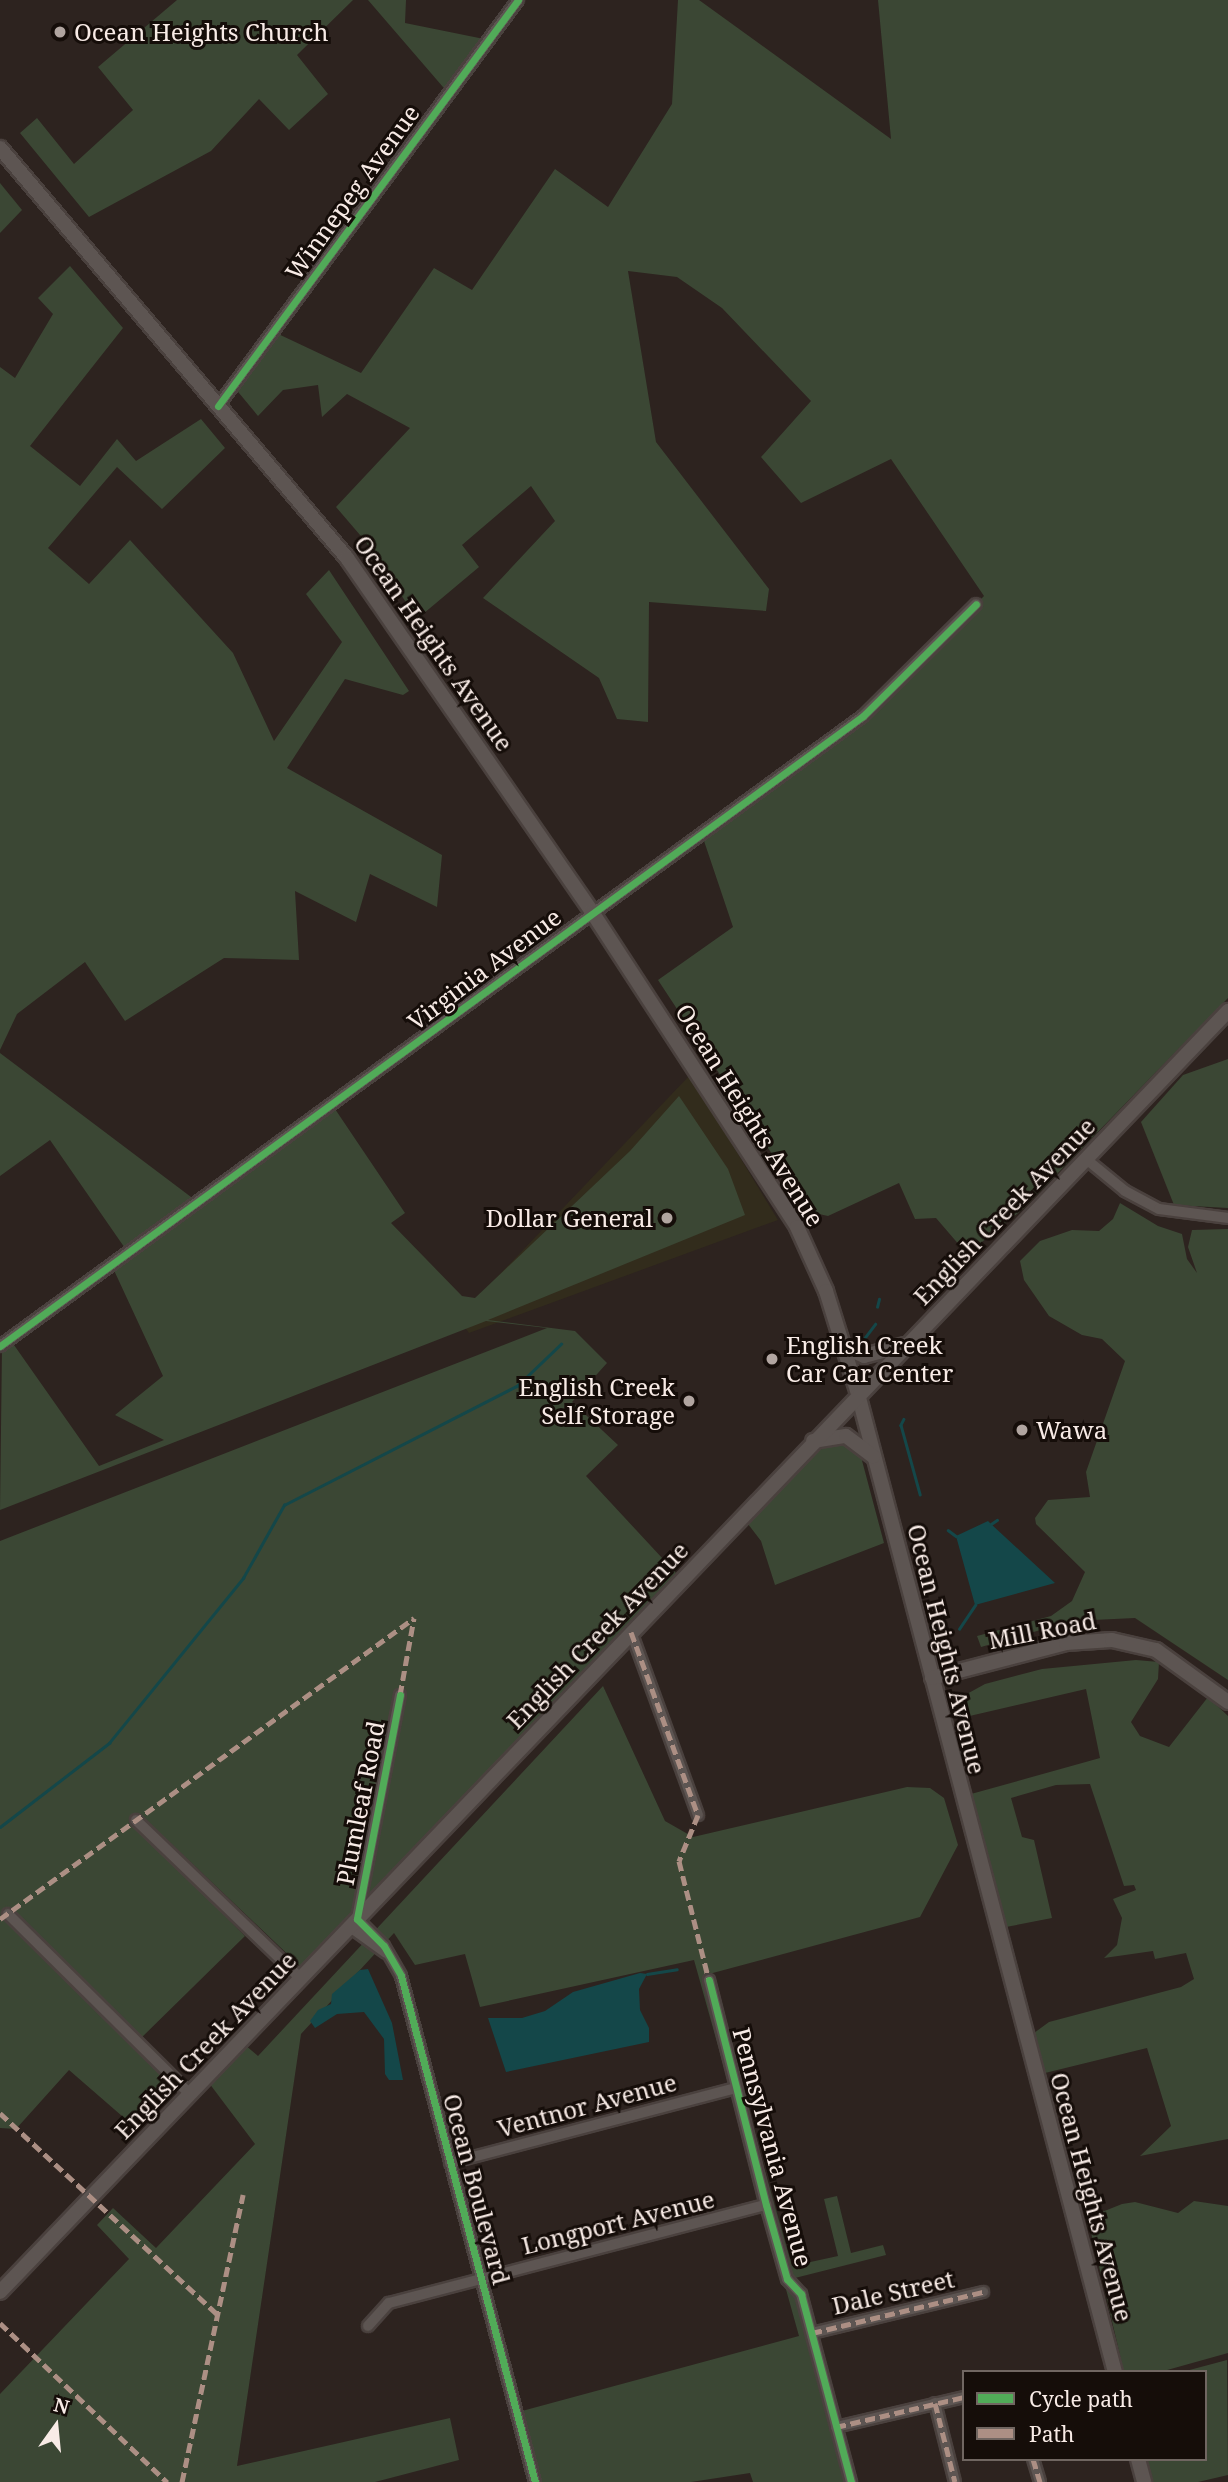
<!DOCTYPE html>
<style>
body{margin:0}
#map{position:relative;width:1228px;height:2482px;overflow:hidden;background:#2d231f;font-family:"Noto Serif",serif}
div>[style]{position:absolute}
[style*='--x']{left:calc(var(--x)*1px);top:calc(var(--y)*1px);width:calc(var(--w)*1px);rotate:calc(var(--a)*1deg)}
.commercial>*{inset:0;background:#322c1c}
.green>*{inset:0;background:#3b4734}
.water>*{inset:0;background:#144749}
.stream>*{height:2.5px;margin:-1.25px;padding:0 1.25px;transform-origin:1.25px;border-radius:1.25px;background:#144749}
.roads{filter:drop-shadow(2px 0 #4a413e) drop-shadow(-2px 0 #4a413e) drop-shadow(0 2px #4a413e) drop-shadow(0 -2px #4a413e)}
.street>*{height:10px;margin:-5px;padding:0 5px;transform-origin:5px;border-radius:5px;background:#5d5552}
.secondary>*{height:14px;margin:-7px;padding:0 7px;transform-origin:7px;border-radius:7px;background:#5d5552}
.quiet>*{height:5px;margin-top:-2.5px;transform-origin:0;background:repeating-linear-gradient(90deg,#ac8f84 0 10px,transparent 0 15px)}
.cycleway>*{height:7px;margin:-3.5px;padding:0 3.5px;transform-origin:3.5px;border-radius:3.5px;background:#51ab58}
.dots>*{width:19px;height:19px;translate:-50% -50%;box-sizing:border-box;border:4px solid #150d09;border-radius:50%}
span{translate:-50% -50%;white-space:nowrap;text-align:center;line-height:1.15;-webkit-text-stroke:6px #150d09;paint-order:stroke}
.poi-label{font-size:24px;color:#f8ebe6}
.left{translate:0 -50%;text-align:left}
.right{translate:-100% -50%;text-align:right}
.street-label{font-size:24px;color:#f8ebe6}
.legend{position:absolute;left:962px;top:2370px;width:245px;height:91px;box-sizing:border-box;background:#150d09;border:2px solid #706661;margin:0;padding:9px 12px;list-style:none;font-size:21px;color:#f8ebe6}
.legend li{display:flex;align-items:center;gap:14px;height:35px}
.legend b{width:35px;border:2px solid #706661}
.north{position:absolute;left:21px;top:2391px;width:70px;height:70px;-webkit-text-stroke:5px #150d09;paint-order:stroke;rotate:15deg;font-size:19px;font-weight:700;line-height:28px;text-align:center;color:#f8ebe6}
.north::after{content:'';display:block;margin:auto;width:24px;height:32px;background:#f8ebe6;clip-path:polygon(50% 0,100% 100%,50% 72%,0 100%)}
</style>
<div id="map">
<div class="commercial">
<i style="clip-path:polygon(690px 1075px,778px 1220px,469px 1333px,458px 1318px)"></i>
</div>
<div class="green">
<i style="clip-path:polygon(177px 0,353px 0,297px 55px,328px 94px,289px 130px,259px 99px,211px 151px,89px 217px,20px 133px,37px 118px,74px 164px,133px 110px,98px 67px)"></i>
<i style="clip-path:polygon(368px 0,406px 0,405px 23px,489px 40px,449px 94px)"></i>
<i style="clip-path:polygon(678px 0,699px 0,891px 139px,878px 0,1228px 0,1228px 998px,1023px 1209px,967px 1254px,936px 1218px,915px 1219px,899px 1183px,828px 1216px,810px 1212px,658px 980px,733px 927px,702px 835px,883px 698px,984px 596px,891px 459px,801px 503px,761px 457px,811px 401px,722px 308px,677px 277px,628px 271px,656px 442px,769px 589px,766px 611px,649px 602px,648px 722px,617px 719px,599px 678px,483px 598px,555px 521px,531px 486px,462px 545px,479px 567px,417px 619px,366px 542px,336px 507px,410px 428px,347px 394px,322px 417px,318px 385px,283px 390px,258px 416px,234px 387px,274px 332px,361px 373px,434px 268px,472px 290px,555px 169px,608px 207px,672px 104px)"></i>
<i style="clip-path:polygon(0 183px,22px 210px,0 233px)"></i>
<i style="clip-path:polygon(70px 266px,123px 328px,30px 446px,80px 486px,117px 439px,136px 461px,201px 419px,225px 448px,162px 509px,117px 467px,48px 548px,89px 584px,130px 540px,233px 653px,274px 741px,342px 642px,306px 594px,329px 570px,409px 691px,403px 695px,345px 679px,287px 768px,442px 855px,437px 907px,370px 874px,356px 922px,295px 891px,299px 960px,224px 958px,125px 1021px,85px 962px,17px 1014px,0 1050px,0 367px,15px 378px,53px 314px,38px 298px)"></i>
<i style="clip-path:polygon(0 1053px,199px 1203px,333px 1106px,405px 1213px,391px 1223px,462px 1296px,475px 1298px,630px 1151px,679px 1096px,728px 1169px,745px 1215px,488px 1320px,575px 1331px,607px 1363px,572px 1402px,618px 1445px,586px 1476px,676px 1573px,301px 1967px,140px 1814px,130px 1820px,245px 1936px,137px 2042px,173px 2078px,130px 2123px,69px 2070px,16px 2129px,0 2128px,0 1541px,547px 1328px,486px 1321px,0 1510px,2px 1346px,14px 1345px,99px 1466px,164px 1440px,115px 1415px,163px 1376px,112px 1266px,129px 1254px,50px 1140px,0 1176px)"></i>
<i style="clip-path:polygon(1228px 1059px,1228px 1208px,1174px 1205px,1141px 1122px,1183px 1075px)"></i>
<i style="clip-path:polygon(1120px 1203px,1158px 1226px,1182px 1234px,1187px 1259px,1197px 1273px,1188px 1247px,1192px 1230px,1228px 1229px,1228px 1680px,1135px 1618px,1072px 1621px,981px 1647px,977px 1636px,1051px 1616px,1072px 1601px,1085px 1572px,1036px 1524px,1035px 1518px,1048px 1500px,1090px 1497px,1086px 1472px,1125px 1361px,1102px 1339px,1082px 1335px,1049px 1316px,1024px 1280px,1020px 1261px,1040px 1241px,1072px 1230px,1099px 1231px,1113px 1219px)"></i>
<i style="clip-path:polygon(834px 1442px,850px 1444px,860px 1453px,884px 1543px,775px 1585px,761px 1541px,748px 1524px,818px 1451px)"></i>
<i style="clip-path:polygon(1136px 1660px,1159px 1662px,1158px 1679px,1131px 1722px,1140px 1736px,1169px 1747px,1208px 1697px,1228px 1716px,1228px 2139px,1140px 2156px,1171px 2126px,1147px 2048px,1045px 2073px,1034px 2033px,1049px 2022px,1181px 1987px,1194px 1979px,1186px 1953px,1155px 1959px,1153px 1951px,1104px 1958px,1117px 1945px,1122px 1918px,1113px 1899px,1136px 1890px,1134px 1885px,1124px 1886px,1090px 1784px,1056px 1785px,1011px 1798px,1022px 1837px,1034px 1840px,1052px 1918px,1006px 1927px,971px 1794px,1100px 1758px,1086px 1689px,961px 1718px,959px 1710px,965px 1695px,985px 1684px,1042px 1669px)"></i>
<i style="clip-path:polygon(603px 1686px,665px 1821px,693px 1837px,907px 1787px,930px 1788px,944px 1798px,958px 1845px,920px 1917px,709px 1974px,735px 2088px,761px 2157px,792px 2266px,838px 2256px,824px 2199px,837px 2196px,851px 2253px,883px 2245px,886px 2255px,791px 2279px,844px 2482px,753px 2482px,750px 2473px,691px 2482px,541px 2482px,522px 2411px,799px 2336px,694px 1960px,480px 2007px,465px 1954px,415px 1965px,394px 1933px,301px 2034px,237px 2466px,450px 2418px,459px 2460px,375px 2482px,0 2482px,0 2394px,129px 2259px,97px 2225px,113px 2208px,156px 2248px,255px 2144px,209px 2083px,245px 2045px,258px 2056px)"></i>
<i style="clip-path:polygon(1194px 2201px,1228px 2206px,1228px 2353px,1160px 2372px,1124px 2372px,1089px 2224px,1097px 2214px,1122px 2204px,1135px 2202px,1178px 2213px)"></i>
<i style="clip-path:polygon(1227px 2360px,1228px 2475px,1198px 2482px,1153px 2482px,1147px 2459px,1205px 2459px,1205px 2372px,1182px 2372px)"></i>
</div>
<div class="water">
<i style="clip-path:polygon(988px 1521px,991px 1524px,1055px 1583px,975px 1605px,956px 1536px)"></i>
<i style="clip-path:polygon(368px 1969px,392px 2023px,403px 2080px,389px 2080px,385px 2074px,384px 2039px,364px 2012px,337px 2014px,315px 2028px,310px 2021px,318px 2010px,331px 2004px,332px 1994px,360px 1970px)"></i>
<i style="clip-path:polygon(640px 1973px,647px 1974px,639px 1989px,640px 2010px,649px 2028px,649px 2042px,506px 2072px,488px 2018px,522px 2018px,545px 2011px,573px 1992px)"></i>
</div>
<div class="stream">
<i style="--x:877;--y:1307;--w:8;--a:-76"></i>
<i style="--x:857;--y:1348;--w:30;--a:-53"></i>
<i style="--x:904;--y:1419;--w:7;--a:117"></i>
<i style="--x:901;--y:1425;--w:72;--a:74.6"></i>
<i style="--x:991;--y:1524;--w:7;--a:-34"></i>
<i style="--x:948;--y:1530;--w:10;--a:37"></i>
<i style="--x:959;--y:1629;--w:29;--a:-56"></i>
<i style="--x:0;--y:1827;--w:138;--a:-37.6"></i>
<i style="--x:109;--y:1743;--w:213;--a:-50.9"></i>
<i style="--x:243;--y:1578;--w:84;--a:-60.7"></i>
<i style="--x:284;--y:1505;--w:262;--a:-27.1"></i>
<i style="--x:517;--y:1386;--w:61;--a:-43.7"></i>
<i style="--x:647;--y:1974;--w:30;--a:-9"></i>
</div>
<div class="roads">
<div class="street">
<i style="--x:218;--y:406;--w:505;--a:-53.54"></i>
<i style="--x:1086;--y:1159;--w:50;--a:39.4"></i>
<i style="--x:1125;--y:1191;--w:38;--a:28"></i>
<i style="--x:1159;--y:1209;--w:70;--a:7.4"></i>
<i style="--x:0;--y:1346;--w:1068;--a:-36.13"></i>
<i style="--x:863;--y:716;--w:159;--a:-44.7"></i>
<i style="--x:631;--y:1632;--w:195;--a:69.9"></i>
<i style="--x:400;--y:1695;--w:228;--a:100.9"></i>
<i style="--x:357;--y:1919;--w:38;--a:45"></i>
<i style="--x:384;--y:1946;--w:34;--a:60"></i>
<i style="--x:401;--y:1976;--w:523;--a:75.17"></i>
<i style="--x:136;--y:1820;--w:228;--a:43.9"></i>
<i style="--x:8;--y:1914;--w:256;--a:44.7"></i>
<i style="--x:350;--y:1927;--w:44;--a:35.8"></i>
<i style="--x:709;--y:1980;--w:232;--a:75.8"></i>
<i style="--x:766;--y:2205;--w:77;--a:74.2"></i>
<i style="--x:787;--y:2279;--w:21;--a:47"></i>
<i style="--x:801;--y:2294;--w:195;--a:75.1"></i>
<i style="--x:450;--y:2163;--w:295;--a:-14.7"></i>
<i style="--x:368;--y:2326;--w:31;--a:-48"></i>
<i style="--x:389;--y:2303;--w:390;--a:-14.6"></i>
<i style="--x:812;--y:2333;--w:176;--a:-13.5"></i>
<i style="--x:935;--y:2403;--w:81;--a:75.8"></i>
<i style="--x:836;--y:2427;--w:131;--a:-13.2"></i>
<i style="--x:1033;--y:2459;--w:24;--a:73"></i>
</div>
<div class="secondary">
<i style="--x:0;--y:148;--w:537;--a:49.76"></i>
<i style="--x:347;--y:558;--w:431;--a:55.3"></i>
<i style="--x:592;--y:912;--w:376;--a:56.9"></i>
<i style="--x:797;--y:1227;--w:70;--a:65.6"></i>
<i style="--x:826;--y:1291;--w:108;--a:72.7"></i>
<i style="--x:858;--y:1394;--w:1011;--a:75.28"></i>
<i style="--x:844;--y:1347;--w:22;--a:24"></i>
<i style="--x:864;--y:1356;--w:42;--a:-15"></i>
<i style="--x:813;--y:1441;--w:33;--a:-9"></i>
<i style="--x:846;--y:1436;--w:34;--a:37"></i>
<i style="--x:932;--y:1678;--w:138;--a:-14.6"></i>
<i style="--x:1066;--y:1643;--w:46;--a:-3.7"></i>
<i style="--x:1112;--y:1640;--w:45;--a:12.8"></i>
<i style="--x:1156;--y:1650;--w:89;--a:35.8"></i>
<i style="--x:0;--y:2292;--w:1775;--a:-46.21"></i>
<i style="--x:1138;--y:2459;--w:24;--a:75"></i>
</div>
</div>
<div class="quiet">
<i style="--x:631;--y:1632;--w:195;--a:69.9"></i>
<i style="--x:698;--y:1815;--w:50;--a:112.4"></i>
<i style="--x:679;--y:1861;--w:123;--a:75.9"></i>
<i style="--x:400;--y:1695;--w:78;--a:-79.7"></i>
<i style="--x:0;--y:1919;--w:512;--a:-36.02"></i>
<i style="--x:0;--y:2113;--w:296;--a:42.8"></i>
<i style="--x:0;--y:2323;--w:231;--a:43.6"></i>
<i style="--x:814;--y:2340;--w:7;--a:-106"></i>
<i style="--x:812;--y:2333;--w:176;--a:-13.5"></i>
<i style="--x:935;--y:2403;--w:81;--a:75.8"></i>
<i style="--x:836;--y:2427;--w:131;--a:-13.2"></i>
<i style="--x:1033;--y:2459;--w:24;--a:73"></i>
<i style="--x:182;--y:2482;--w:294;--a:-78"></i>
</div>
<div class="cycleway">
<i style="--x:218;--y:406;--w:505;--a:-53.54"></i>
<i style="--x:0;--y:1346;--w:1068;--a:-36.13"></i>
<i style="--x:863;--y:716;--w:159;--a:-44.7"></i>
<i style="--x:400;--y:1695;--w:228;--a:100.9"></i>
<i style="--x:357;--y:1919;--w:38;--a:45"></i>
<i style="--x:384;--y:1946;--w:34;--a:60"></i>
<i style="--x:401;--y:1976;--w:523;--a:75.17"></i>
<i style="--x:709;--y:1980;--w:232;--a:75.8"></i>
<i style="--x:766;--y:2205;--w:77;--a:74.2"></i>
<i style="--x:787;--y:2279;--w:21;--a:47"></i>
<i style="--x:801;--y:2294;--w:195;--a:75.1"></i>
</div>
<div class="dots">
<i style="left:60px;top:32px;background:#b1a5a0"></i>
<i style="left:667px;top:1218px;background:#b1a5a0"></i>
<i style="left:772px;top:1359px;background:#b1a5a0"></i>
<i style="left:689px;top:1401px;background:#b1a5a0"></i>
<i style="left:1022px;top:1430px;background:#b1a5a0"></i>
</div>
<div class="poi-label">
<span class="left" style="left:74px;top:32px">Ocean Heights Church</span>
<span class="right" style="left:653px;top:1218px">Dollar General</span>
<span class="left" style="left:786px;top:1359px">English Creek<br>Car Car Center</span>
<span class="right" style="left:675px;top:1401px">English Creek<br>Self Storage</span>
<span class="left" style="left:1036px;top:1430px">Wawa</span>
</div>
<div class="street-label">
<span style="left:352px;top:192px;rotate:-54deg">Winnepeg Avenue</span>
<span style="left:434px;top:643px;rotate:55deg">Ocean Heights Avenue</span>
<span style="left:484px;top:969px;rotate:-37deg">Virginia Avenue</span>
<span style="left:750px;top:1115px;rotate:58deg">Ocean Heights Avenue</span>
<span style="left:1004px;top:1211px;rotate:-46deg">English Creek Avenue</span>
<span style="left:1042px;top:1630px;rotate:-11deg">Mill Road</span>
<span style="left:597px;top:1635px;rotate:-46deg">English Creek Avenue</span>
<span style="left:947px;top:1649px;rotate:76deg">Ocean Heights Avenue</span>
<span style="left:360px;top:1803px;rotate:-79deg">Plumleaf Road</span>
<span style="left:205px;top:2045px;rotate:-46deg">English Creek Avenue</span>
<span style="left:587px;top:2105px;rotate:-15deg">Ventnor Avenue</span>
<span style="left:773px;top:2147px;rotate:75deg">Pennsylvania Avenue</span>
<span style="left:477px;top:2189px;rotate:75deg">Ocean Boulevard</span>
<span style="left:1092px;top:2197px;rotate:75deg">Ocean Heights Avenue</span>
<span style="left:618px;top:2222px;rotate:-14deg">Longport Avenue</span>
<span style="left:893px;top:2292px;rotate:-13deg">Dale Street</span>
</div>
<ul class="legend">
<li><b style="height:9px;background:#51ab58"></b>Cycle path</li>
<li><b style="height:9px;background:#ac8f84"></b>Path</li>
</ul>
<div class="north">N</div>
</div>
